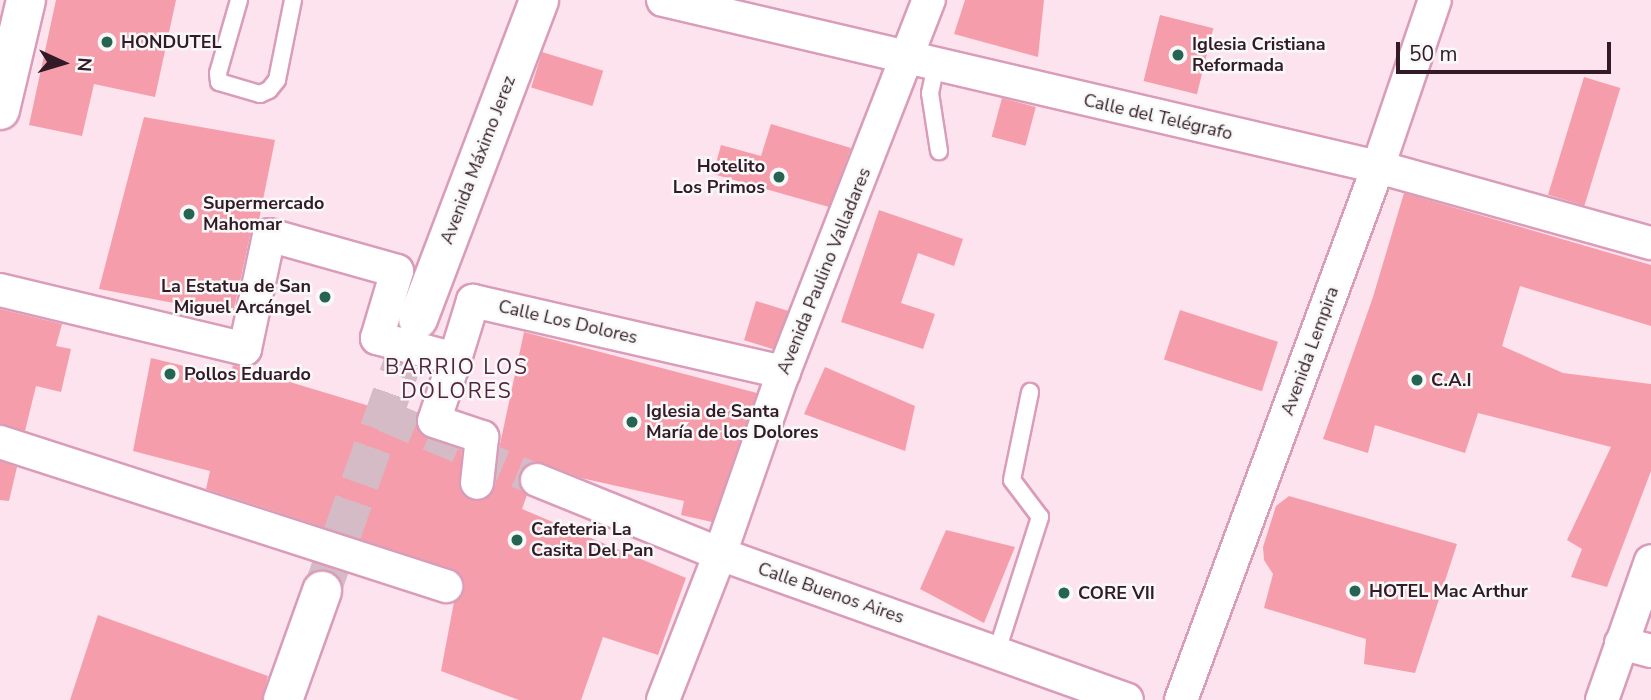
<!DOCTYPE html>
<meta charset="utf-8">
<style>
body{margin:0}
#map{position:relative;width:1651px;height:700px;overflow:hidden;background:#fde3ee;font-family:"Nunito Sans",sans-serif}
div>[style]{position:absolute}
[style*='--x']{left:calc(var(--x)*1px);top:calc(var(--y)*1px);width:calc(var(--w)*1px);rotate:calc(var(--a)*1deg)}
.building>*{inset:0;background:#f69dac;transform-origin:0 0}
.street-tunnel>*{height:32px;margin-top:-16px;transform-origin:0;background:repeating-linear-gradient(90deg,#d4bbc6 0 32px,transparent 0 48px)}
.secondary-tunnel>*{height:38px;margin-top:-19px;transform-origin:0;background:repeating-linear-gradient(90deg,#d4bbc6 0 38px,transparent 0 57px)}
.roads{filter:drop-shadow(2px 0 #d99cb9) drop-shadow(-2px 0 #d99cb9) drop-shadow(0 2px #d99cb9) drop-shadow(0 -2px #d99cb9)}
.lane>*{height:16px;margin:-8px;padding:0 8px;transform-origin:8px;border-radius:8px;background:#fff}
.street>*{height:32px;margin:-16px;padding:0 16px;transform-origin:16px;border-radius:16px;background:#fff}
.secondary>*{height:38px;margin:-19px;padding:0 19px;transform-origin:19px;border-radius:19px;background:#fff}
.dots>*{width:19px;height:19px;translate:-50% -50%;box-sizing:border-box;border:4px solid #f8f8f8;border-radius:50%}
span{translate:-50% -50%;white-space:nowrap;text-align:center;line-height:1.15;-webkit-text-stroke:5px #f8f8f8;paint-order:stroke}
.poi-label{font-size:18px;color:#321b26;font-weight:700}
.left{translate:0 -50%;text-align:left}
.right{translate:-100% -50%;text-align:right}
.street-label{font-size:18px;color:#321b26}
.quarter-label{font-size:21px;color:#55233e;letter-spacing:2px}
.north{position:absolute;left:28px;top:28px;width:70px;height:70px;-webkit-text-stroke:5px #f8f8f8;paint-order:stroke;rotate:94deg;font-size:19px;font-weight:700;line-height:28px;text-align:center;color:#321b26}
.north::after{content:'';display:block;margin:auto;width:24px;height:32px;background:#321b26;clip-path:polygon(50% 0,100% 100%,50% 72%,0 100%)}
.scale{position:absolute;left:1396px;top:42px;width:215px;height:32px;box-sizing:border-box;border:4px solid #321b26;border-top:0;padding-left:9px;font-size:21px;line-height:24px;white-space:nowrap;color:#321b26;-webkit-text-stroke:5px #f8f8f8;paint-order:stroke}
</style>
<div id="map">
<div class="building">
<i style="clip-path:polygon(56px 0,176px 0,155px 97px,94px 84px,82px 136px,29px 125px)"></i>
<i style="clip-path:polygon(965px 0,1044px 0,1038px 57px,954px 34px)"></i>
<i style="left:1160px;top:15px;width:55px;height:68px;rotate:14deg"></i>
<i style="left:542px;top:52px;width:64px;height:37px;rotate:17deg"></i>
<i style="left:1584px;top:77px;width:38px;height:123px;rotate:17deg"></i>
<i style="left:1002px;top:98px;width:35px;height:40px;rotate:15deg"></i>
<i style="clip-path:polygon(144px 117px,275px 140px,259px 220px,251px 231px,233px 314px,99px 289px)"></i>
<i style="clip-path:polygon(771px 124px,851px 148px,829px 207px,713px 174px,721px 145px,761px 156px)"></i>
<i style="clip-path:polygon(1404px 193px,1651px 265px,1651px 326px,1520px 286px,1502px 346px,1563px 373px,1651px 384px,1651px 471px,1607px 587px,1571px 577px,1582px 549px,1567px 540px,1611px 447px,1478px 413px,1465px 453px,1375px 425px,1368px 453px,1323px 439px,1373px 297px)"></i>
<i style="clip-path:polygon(879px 210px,963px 239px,954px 266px,918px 253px,901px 303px,935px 314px,923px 349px,841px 322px)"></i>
<i style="left:756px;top:301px;width:34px;height:41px;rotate:17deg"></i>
<i style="clip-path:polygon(0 309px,62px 324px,56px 346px,71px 349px,61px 392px,36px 386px,25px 431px,0 424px)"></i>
<i style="left:1180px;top:310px;width:103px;height:52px;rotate:18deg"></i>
<i style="clip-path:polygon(524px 332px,757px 393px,712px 522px,681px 515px,684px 501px,581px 478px,543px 463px,526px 465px,520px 473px,519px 483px,527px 495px,522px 509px,686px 578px,658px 655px,603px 637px,581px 700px,519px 700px,441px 671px,454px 602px,464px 591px,460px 574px,452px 569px,206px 489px,210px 471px,133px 451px,151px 358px,230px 377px,233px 365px,416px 420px,420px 433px,428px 438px,462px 450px,460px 490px,467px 498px,484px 500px,495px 486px,499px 449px)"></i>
<i style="clip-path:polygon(825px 367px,915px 406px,905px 451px,804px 414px)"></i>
<i style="clip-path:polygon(0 461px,17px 467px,9px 501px,0 500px)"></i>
<i style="clip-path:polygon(1289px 496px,1457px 544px,1415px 673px,1364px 664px,1366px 639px,1264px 608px,1273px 574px,1264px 560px,1263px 547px,1276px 506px)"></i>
<i style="clip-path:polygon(946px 530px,1015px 547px,984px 623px,920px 589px)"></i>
<i style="clip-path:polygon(98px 615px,268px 676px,262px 700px,70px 700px)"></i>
</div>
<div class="street-tunnel">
<i style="--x:385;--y:416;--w:165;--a:22.8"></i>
</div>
<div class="secondary-tunnel">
<i style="--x:322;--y:591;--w:288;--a:-70.6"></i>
</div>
<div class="roads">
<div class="lane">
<i style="--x:239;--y:0;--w:76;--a:106"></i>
<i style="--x:218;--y:73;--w:9;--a:84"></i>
<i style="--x:219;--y:82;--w:43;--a:16.3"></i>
<i style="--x:260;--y:94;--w:10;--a:-24"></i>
<i style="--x:269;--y:90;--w:13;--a:-51"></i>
<i style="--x:277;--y:80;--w:82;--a:-78.7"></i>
<i style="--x:936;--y:65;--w:29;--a:102"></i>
<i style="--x:930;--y:93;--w:59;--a:81.2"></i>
<i style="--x:997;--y:651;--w:141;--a:-72.2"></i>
<i style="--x:1040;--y:517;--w:46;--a:-127.1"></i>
<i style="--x:1012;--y:480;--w:90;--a:-78.4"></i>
</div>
<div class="street">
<i style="--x:663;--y:0;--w:734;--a:13.15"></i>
<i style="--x:1378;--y:167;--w:283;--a:15.6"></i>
<i style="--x:0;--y:290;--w:252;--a:13.5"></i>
<i style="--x:245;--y:349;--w:116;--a:-78.1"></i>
<i style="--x:269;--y:235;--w:133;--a:15.7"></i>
<i style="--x:397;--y:271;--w:70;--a:106.6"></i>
<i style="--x:377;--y:338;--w:81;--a:15.1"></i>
<i style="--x:455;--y:359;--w:61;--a:-72.8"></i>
<i style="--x:473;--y:301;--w:319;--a:12.9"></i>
<i style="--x:455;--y:359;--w:65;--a:108.7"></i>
<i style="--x:434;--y:421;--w:51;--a:18.4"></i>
<i style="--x:482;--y:437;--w:46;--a:96.2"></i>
<i style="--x:0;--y:442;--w:469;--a:17.9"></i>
<i style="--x:537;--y:480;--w:197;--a:22"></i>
<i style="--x:720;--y:554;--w:432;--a:19.7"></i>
<i style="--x:1621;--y:643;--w:31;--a:15"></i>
<i style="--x:663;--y:700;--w:157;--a:-68.7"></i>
<i style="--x:720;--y:554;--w:185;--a:-70.8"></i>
<i style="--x:781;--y:379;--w:407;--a:-68.7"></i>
<i style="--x:1181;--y:700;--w:568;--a:-69.72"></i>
<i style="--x:1378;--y:167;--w:176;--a:-71.2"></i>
<i style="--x:1602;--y:700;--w:147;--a:-70.6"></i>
</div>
<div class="secondary">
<i style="--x:0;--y:110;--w:113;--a:-76.7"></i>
<i style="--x:418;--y:319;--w:341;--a:-69.2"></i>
<i style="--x:283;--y:700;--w:116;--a:-70.3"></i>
</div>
</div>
<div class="dots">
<i style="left:107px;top:42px;background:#256450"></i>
<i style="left:1178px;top:55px;background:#256450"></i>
<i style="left:779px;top:177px;background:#256450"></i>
<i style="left:189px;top:214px;background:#256450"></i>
<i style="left:325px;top:297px;background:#256450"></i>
<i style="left:170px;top:374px;background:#256450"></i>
<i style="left:1417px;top:380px;background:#256450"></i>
<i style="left:632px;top:422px;background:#256450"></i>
<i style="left:517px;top:540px;background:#256450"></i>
<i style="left:1355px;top:591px;background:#256450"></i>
<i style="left:1064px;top:593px;background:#256450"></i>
</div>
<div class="poi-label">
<span class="left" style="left:121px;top:42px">HONDUTEL</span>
<span class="left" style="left:1192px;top:55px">Iglesia Cristiana<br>Reformada</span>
<span class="right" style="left:765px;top:177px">Hotelito<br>Los Primos</span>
<span class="left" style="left:203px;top:214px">Supermercado<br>Mahomar</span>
<span class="right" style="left:311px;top:297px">La Estatua de San<br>Miguel Arcángel</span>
<span class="left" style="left:184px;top:374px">Pollos Eduardo</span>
<span class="left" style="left:1431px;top:380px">C.A.I</span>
<span class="left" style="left:646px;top:422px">Iglesia de Santa<br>María de los Dolores</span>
<span class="left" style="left:531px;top:540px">Cafeteria La<br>Casita Del Pan</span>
<span class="left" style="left:1369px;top:591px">HOTEL Mac Arthur</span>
<span class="left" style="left:1078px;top:593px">CORE VII</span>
</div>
<div class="street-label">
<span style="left:1158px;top:117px;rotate:13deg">Calle del Telégrafo</span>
<span style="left:478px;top:160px;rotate:-69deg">Avenida Máximo Jerez</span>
<span style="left:824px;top:271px;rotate:-68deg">Avenida Paulino Valladares</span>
<span style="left:568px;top:322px;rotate:13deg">Calle Los Dolores</span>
<span style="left:1310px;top:351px;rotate:-70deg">Avenida Lempira</span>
<span style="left:831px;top:593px;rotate:19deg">Calle Buenos Aires</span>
</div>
<div class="quarter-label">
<span style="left:457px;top:379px">BARRIO LOS<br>DOLORES</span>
</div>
<div class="north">N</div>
<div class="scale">50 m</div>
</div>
